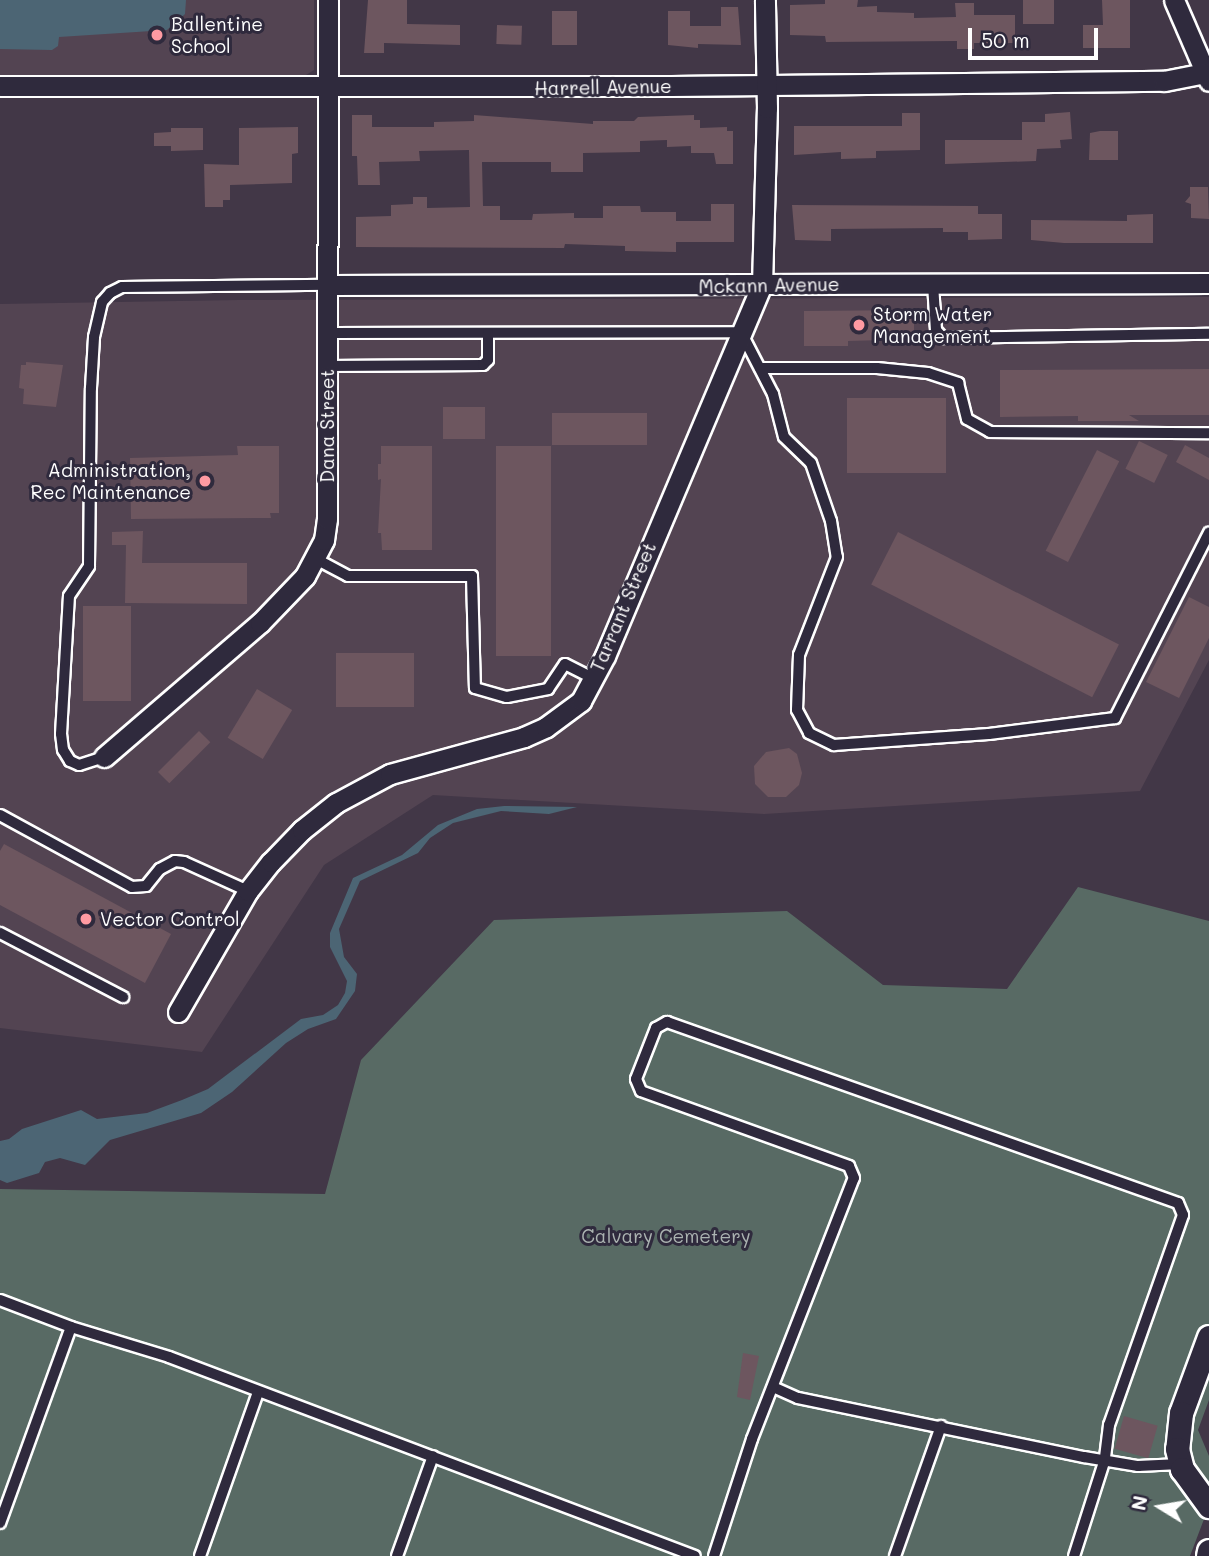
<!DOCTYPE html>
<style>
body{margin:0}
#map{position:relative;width:1209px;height:1556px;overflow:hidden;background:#423747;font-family:Mali,sans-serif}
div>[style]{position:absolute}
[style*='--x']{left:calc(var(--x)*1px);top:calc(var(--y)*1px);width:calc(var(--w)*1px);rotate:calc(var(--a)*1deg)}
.built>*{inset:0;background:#534452}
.green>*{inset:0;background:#586a64}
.water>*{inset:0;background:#4c6574}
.building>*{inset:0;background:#6d565f;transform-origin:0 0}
.roads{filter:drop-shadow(2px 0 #fff) drop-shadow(-2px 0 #fff) drop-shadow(0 2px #fff) drop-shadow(0 -2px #fff)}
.service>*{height:10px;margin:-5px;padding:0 5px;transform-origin:5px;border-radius:5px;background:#2f2a3d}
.minor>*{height:19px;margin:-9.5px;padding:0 9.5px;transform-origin:9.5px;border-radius:9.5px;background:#2f2a3d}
.tertiary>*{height:23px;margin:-11.5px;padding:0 11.5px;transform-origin:11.5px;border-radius:11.5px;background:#2f2a3d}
.dots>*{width:19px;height:19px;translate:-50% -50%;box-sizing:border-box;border:4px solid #2f2a3d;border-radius:50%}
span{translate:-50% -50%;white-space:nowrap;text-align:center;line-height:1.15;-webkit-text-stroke:6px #2f2a3d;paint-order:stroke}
.poi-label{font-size:19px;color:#fff}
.left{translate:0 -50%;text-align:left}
.right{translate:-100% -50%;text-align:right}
.street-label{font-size:19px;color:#fff}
.park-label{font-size:19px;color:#acb4b2}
.north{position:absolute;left:1125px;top:1472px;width:70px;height:70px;-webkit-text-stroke:5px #2f2a3d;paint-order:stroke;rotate:281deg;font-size:19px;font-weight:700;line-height:28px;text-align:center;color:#fff}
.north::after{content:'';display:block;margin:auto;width:24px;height:32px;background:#fff;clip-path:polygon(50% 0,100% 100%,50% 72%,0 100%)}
.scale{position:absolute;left:968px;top:28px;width:130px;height:32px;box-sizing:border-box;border:4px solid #fff;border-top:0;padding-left:9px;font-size:21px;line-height:24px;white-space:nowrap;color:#fff;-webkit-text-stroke:5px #2f2a3d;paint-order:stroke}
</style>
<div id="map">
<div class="built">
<i style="clip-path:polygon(0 0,314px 0,314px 70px,306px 75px,0 78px)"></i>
<i style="clip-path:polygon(1209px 297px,1209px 660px,1140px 791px,764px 814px,433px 795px,324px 865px,202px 1052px,0 1028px,0 304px,239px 300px)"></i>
</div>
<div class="green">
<i style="clip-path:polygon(1078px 887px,1209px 921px,1209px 1400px,1198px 1430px,1209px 1456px,1209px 1506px,1190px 1556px,0 1556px,0 1189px,325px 1194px,361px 1060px,494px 920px,787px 911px,883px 985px,1007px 989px)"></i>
</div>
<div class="water">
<i style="clip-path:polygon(0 0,186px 0,185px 14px,167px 30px,59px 37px,58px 46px,52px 50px,0 49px)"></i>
<i style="clip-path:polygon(504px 806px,577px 807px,549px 814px,501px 811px,453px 823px,430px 838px,418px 853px,360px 881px,339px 929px,344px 957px,357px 974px,355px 991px,336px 1019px,308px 1029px,286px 1043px,232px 1092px,201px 1113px,110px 1140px,85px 1165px,60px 1158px,45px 1162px,39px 1173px,7px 1183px,0 1180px,0 1141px,9px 1139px,22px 1129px,81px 1110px,97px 1119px,147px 1113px,182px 1100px,208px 1089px,301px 1019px,323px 1015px,338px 1005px,345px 993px,347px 981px,330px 947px,330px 933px,353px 878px,402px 855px,438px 825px,477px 809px)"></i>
</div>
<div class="building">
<i style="clip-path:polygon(368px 0,407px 0,407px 24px,460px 25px,460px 45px,384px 43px,384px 53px,364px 53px)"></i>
<i style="clip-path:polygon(825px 0,858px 0,857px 7px,877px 6px,877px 12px,914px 13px,914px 18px,956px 17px,955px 3px,974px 3px,974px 15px,1015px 15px,1015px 43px,974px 43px,974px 49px,957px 49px,957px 41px,826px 42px,825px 36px,790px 35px,790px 5px,825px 4px)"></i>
<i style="left:1023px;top:0;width:31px;height:24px"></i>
<i style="clip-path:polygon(1102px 0,1130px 0,1130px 48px,1083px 48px,1083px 25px,1103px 25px)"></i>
<i style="clip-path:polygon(721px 7px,738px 7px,741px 45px,698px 44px,698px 48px,668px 45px,668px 11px,690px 11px,690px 26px,721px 26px)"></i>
<i style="left:577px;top:11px;width:34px;height:25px;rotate:90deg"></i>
<i style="left:497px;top:25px;width:25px;height:19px;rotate:2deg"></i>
<i style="clip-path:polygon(1070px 112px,1072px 139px,1060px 140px,1061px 148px,1037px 149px,1036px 161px,945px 164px,945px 140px,1022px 140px,1022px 122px,1045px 122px,1045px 114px)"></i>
<i style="clip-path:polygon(902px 113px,920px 113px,920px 150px,876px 151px,876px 158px,841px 159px,841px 152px,794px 155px,794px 126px,902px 126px)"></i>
<i style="clip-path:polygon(352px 115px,372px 115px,372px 127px,434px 127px,434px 122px,474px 121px,474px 115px,593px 124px,593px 121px,634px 121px,638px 117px,694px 115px,694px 120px,700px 120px,700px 128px,727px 127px,727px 131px,733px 131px,733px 164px,716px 164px,714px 153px,691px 153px,691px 146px,667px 147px,667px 140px,640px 141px,640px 152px,583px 153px,583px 172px,551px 172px,551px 162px,482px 162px,483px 206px,500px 206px,500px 220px,532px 220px,533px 214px,574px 213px,574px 218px,603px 218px,603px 206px,640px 206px,641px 212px,676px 212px,676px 221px,711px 221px,711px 204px,734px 204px,734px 242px,676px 242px,676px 252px,625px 251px,625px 246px,565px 244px,564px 248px,356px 247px,356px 217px,391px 216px,391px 205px,413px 204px,413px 197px,427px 197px,427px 208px,470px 207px,469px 150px,419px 151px,420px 161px,379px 162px,380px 185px,358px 185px,357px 156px,352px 156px)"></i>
<i style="clip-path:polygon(298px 127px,298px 153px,292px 154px,292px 183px,230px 185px,230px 200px,223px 200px,223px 207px,205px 207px,204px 164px,239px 165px,239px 128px)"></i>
<i style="clip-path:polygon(171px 128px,203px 128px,203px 150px,171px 151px,171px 146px,154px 146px,154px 133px,171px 132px)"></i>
<i style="clip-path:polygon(1100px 131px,1118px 131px,1118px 160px,1089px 160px,1090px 133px)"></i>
<i style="clip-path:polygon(1190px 187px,1208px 187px,1209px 219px,1191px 218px,1191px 204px,1185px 202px,1190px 196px)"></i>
<i style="clip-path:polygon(792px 205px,978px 206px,978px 214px,1002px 214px,1002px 239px,968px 240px,968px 232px,943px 232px,943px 228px,831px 229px,831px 241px,795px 240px)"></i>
<i style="clip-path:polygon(1153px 214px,1153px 243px,1064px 243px,1031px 240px,1031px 220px,1127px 221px,1127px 215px)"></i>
<i style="clip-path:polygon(914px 310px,914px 345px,884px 345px,884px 340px,848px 341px,848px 346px,804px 346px,804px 311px)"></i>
<i style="clip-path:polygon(26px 362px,63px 365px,56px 407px,23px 404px,24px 389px,19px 388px,21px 365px,26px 365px)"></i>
<i style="clip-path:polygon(1209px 369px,1209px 415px,1129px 415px,1139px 421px,1078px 421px,1078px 416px,1000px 417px,1000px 370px)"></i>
<i style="left:946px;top:398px;width:75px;height:99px;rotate:90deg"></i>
<i style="left:443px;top:407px;width:42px;height:32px"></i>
<i style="left:552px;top:413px;width:95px;height:32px"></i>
<i style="left:1139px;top:441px;width:32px;height:31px;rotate:26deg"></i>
<i style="clip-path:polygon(1185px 445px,1209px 458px,1209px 480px,1176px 462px)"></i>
<i style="clip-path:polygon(237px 446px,279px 446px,279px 513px,270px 513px,271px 518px,131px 519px,130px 458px,238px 455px)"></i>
<i style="clip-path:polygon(381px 446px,432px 446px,432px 550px,382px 550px,381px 533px,378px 533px,381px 479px,378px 480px,378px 464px,381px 464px)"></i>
<i style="left:496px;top:446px;width:55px;height:210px"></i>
<i style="left:1097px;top:450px;width:25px;height:113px;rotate:27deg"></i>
<i style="clip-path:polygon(143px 531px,142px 563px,247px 563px,247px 604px,125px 603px,126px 545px,112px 545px,112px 532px)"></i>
<i style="left:898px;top:532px;width:248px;height:59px;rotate:27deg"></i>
<i style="clip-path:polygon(1189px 597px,1209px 607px,1209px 638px,1179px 698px,1146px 682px)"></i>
<i style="left:83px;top:606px;width:48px;height:95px"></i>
<i style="left:336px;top:653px;width:78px;height:54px"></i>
<i style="left:257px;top:689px;width:41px;height:57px;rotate:31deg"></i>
<i style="left:199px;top:731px;width:16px;height:58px;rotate:45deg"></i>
<i style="clip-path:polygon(789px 748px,797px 754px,802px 773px,799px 785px,786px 797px,768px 797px,755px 784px,754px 766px,766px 752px)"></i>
<i style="clip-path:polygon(4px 844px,171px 934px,145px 983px,0 905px,0 851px)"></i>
<i style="clip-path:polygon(743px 1353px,759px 1356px,750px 1400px,737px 1397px)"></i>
<i style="left:1124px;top:1416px;width:35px;height:34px;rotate:16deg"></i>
</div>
<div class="roads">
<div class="service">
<i style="--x:933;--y:284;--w:46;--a:86.3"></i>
<i style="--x:936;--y:330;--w:11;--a:49"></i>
<i style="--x:943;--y:338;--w:266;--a:-0.9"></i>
<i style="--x:328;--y:333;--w:413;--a:-0.1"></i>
<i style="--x:741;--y:332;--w:70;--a:62.7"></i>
<i style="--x:773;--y:394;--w:44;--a:75.7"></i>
<i style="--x:784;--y:437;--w:37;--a:44"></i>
<i style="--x:811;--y:463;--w:61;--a:71"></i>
<i style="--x:831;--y:521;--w:36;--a:81"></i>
<i style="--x:837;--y:557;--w:105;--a:111.2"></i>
<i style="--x:799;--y:655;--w:55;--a:92.1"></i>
<i style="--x:797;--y:710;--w:26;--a:62"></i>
<i style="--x:809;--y:733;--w:28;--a:26"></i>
<i style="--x:834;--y:745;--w:155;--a:-4.1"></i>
<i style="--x:989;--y:734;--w:127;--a:-7.2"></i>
<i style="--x:1115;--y:718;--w:208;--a:-63.1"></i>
<i style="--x:328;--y:366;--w:155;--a:-0.4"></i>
<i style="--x:483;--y:365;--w:7;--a:-45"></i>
<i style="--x:488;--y:360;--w:27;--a:-90"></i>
<i style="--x:760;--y:368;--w:117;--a:0"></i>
<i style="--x:877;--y:368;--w:51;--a:5.6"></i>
<i style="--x:928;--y:373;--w:32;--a:18"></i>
<i style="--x:958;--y:383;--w:37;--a:76"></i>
<i style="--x:967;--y:419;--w:26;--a:29"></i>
<i style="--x:990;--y:432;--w:219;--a:0.3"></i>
<i style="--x:316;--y:559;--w:36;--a:28"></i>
<i style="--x:348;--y:576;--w:124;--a:0"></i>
<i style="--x:472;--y:576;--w:112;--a:88.5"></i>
<i style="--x:475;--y:688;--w:33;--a:16"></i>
<i style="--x:507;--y:697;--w:42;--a:-11"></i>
<i style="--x:548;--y:689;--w:30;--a:-56"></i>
<i style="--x:565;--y:664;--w:31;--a:27"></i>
<i style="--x:104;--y:757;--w:26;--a:162"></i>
<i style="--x:79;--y:765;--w:10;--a:-156"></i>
<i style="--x:70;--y:761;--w:13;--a:-122"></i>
<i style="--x:63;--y:750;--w:16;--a:-97"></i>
<i style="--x:61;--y:734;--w:138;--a:-86.7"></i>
<i style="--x:69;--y:596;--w:36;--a:-56"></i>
<i style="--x:89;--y:566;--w:178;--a:-89.4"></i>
<i style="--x:91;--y:388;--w:51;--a:-86.6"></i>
<i style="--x:94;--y:337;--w:36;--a:-77"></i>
<i style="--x:102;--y:302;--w:12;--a:-48"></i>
<i style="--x:110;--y:293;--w:13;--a:-27"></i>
<i style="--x:122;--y:287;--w:207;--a:-0.6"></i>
<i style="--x:0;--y:815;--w:150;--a:28.6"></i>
<i style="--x:132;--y:887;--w:14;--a:-4"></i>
<i style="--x:146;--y:886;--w:22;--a:-51"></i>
<i style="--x:160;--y:869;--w:17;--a:-28"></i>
<i style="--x:175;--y:861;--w:9;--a:6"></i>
<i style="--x:184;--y:862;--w:70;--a:24.4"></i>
<i style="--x:0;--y:933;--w:139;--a:27.5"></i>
<i style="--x:0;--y:1300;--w:76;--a:20.8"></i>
<i style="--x:71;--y:1327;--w:102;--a:17"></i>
<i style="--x:169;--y:1357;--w:562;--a:20.72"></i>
<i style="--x:773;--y:1387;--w:27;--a:24"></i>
<i style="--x:798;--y:1398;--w:292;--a:11.7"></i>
<i style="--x:1084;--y:1457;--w:55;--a:9.5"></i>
<i style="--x:1138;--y:1466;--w:42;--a:-2.7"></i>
<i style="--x:0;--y:1523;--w:208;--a:-70.1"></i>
<i style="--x:200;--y:1556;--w:174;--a:-70.5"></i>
<i style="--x:397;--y:1556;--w:106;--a:-70.2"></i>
<i style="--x:714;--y:1556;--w:123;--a:-72"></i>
<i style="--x:752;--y:1439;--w:280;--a:-68.7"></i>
<i style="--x:854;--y:1178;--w:13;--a:-113"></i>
<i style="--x:849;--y:1166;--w:221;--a:-160.2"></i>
<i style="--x:641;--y:1091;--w:13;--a:-113"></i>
<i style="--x:636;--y:1079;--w:55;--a:-68.6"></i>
<i style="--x:656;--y:1028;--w:13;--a:-29"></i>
<i style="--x:667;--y:1022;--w:542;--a:19.5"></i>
<i style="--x:1178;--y:1203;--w:13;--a:67"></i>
<i style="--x:1183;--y:1215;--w:223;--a:109.4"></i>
<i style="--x:1109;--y:1425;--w:34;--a:97"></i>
<i style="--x:1105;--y:1459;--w:102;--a:107.7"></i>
<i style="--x:895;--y:1556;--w:138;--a:-70.5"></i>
</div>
<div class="minor">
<i style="--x:1174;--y:0;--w:88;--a:66.6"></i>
<i style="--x:0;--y:86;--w:671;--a:0"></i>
<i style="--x:671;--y:86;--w:493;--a:-0.6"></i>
<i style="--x:1164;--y:81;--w:42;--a:-11"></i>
<i style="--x:329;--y:285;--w:880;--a:-0.13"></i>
<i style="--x:104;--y:757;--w:206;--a:-40.7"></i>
<i style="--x:260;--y:623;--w:65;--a:-46.2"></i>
<i style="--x:305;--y:576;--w:41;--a:-62.2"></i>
<i style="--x:324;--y:540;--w:21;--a:-82"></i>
<i style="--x:327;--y:519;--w:519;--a:-89.89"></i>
<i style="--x:178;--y:1012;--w:140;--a:-60"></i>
<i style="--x:248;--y:891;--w:37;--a:-52"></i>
<i style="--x:271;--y:862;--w:45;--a:-45.9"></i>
<i style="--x:302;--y:830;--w:43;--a:-38.5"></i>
<i style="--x:336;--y:803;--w:61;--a:-28.2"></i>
<i style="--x:390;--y:774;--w:139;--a:-15.4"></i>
<i style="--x:524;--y:737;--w:24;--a:-24"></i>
<i style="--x:546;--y:727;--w:44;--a:-36.6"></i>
<i style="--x:581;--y:701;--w:51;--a:-61.9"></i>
<i style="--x:605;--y:656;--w:403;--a:-67.1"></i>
<i style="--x:762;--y:285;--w:177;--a:-88.4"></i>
<i style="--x:767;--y:108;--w:108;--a:-91.1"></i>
</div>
<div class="tertiary">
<i style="--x:1209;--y:1337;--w:81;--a:110.2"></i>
<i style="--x:1181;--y:1413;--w:36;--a:96"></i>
<i style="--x:1177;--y:1449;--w:21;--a:76"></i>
<i style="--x:1182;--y:1469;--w:46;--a:53.9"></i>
<i style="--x:1208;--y:1556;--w:5;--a:-79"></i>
</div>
</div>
<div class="dots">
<i style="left:157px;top:35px;background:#ff9aa2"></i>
<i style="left:859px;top:325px;background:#ff9aa2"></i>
<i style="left:205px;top:481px;background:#ff9aa2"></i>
<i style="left:86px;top:919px;background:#ff9aa2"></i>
</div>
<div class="poi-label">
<span class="left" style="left:171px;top:35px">Ballentine<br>School</span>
<span class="left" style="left:873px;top:325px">Storm Water<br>Management</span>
<span class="right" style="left:191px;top:481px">Administration,<br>Rec Maintenance</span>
<span class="left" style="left:100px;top:919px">Vector Control</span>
</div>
<div class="street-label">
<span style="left:603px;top:87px;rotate:-1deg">Harrell Avenue</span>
<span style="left:769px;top:285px;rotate:-1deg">Mckann Avenue</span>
<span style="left:327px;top:426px;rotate:-90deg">Dana Street</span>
<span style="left:623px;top:607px;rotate:-67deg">Tarrant Street</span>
</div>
<div class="park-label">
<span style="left:666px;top:1236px">Calvary Cemetery</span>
</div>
<div class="north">N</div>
<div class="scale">50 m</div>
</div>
